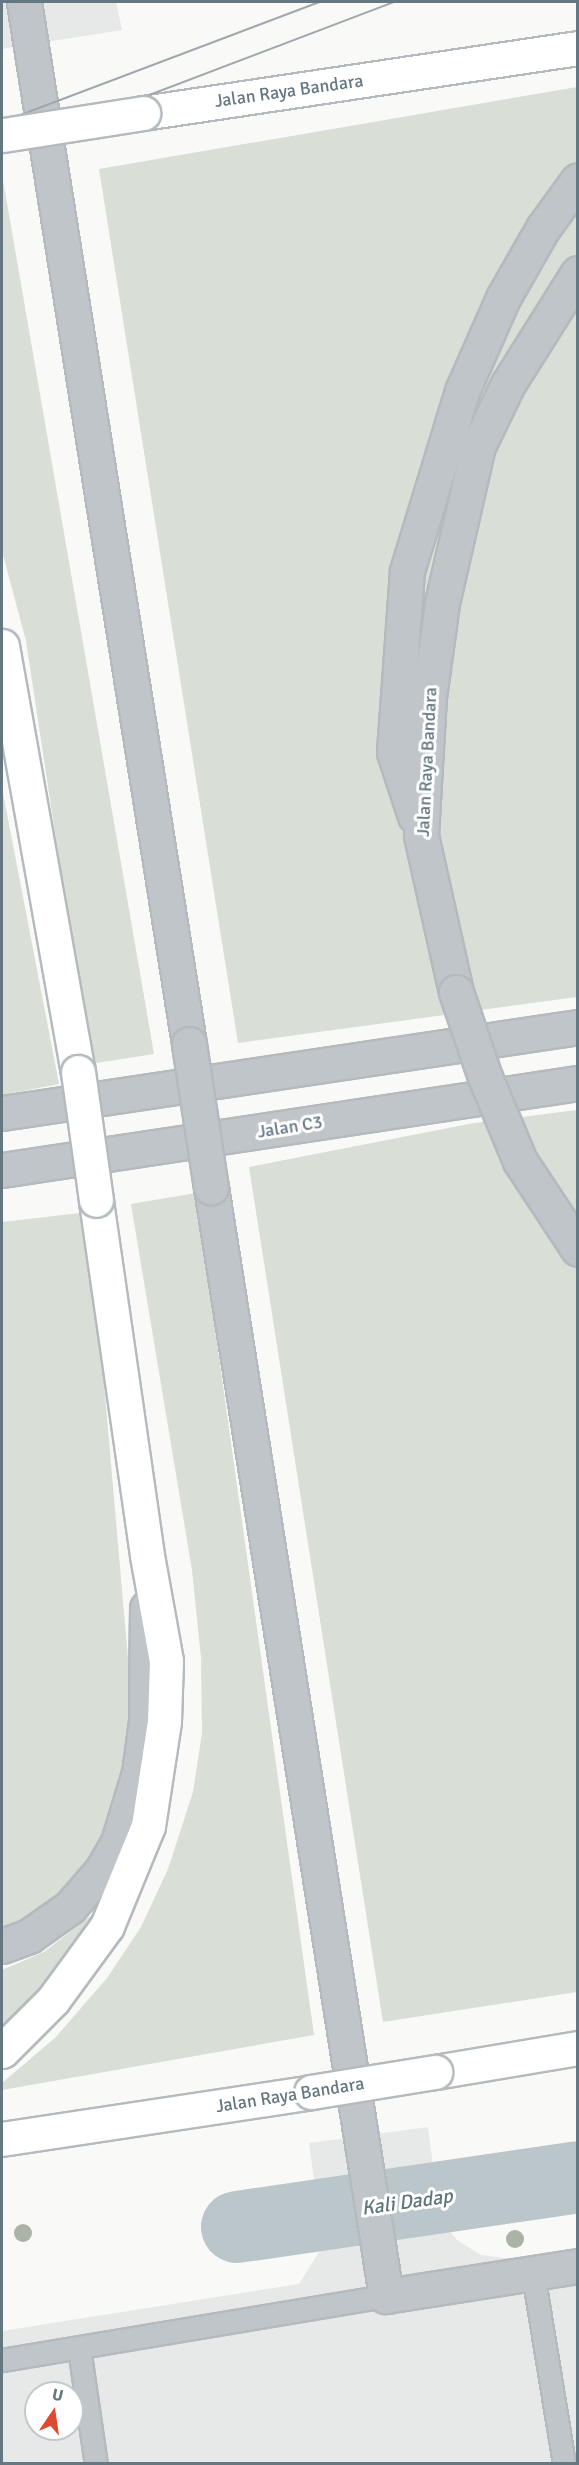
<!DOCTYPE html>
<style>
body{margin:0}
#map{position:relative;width:579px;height:2465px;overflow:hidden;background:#f9f9f7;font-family:Signika,sans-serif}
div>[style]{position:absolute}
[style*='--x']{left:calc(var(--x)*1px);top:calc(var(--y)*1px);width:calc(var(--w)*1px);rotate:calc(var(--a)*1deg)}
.built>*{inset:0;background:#e7e9e8}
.green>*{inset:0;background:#d9ded6}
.river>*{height:72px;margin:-36px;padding:0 36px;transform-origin:36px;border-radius:36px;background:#bac6ca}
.roads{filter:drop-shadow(2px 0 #b4babd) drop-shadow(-2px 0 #b4babd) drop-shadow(0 2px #b4babd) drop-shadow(0 -2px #b4babd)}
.service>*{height:21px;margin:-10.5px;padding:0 10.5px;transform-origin:10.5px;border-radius:10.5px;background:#c0c5c9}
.minor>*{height:33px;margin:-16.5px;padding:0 16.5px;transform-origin:16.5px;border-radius:16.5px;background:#c0c5c9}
.tertiary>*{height:33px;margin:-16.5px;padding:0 16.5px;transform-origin:16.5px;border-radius:16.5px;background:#c0c5c9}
.primary>*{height:33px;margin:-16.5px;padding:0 16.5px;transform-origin:16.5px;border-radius:16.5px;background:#fff}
.tram>*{height:1.5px;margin:-0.75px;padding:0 0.75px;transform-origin:0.75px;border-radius:0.75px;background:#a0a8ad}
.bridges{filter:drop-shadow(2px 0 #b4babd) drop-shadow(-2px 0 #b4babd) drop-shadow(0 2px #b4babd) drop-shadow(0 -2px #b4babd)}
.minor-bridge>*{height:33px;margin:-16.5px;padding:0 16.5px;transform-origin:16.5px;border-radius:16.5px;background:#c0c5c9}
.tertiary-bridge>*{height:33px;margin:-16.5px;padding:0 16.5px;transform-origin:16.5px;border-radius:16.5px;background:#c0c5c9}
.primary-bridge>*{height:33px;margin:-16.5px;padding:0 16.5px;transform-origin:16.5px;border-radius:16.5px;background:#fff}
.trees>*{width:18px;height:18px;margin:-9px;border-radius:50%;background:#aab3a6}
span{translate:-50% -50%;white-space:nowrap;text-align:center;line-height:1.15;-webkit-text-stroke:6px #fff;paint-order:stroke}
.street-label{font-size:18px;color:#657781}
.water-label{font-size:20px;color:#60767b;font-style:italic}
.frame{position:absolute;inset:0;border:3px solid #657781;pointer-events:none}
.north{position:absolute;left:24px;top:2381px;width:60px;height:60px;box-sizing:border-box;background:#fff;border:2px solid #c1c9cd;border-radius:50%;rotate:13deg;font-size:16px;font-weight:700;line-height:24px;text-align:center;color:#657781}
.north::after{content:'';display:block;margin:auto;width:21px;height:27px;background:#de4a31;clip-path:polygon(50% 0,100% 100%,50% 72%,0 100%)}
</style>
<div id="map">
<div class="built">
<i style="clip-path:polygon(2px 2px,116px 2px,122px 30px,2px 49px)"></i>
<i style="clip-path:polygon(evenodd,428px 2127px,440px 2219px,457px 2240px,481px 2255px,527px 2261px,577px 2253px,577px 2463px,2px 2464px,2px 2331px,299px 2284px,323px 2246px,309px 2143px,428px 2127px,36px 2393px,72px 2393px,72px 2429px,36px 2429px,36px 2393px)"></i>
</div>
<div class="green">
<i style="clip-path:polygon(577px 87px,577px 997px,238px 1043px,99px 169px)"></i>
<i style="clip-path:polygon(2px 174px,154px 1054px,90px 1064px,26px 641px,2px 551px)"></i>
<i style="clip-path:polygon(2px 788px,59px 1084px,2px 1095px)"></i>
<i style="clip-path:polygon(577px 1110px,577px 1992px,383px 2022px,249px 1167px,474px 1123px)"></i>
<i style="clip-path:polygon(196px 1193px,314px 2035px,2px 2090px,2px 2083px,56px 2037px,107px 1978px,141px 1927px,168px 1869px,193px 1792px,202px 1733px,201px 1658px,192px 1570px,131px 1204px)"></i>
<i style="clip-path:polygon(89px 1212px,133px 1716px,115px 1826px,69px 1898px,2px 1934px,2px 1222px)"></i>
<i style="clip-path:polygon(101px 1908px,52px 1978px,2px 2031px,2px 1970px,44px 1952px)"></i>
</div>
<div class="river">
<i style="--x:237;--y:2227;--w:345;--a:-8.3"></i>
</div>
<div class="roads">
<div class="service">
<i style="--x:533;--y:2274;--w:193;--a:80.7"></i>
<i style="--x:79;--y:2348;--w:117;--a:81.7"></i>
<i style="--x:2;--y:2360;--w:389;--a:-9.5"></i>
</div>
<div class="minor">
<i style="--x:24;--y:2;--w:1055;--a:81"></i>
<i style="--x:211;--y:1187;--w:1123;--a:81.03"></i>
<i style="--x:386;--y:2296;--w:194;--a:-8.9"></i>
</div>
<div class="tertiary">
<i style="--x:415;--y:816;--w:67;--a:-108.2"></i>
<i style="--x:394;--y:752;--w:181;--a:-85.9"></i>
<i style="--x:407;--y:571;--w:188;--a:-73"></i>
<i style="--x:462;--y:391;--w:102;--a:-66.2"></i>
<i style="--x:503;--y:298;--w:81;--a:-60.3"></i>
<i style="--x:543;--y:228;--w:59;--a:-53.9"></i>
<i style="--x:456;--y:992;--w:161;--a:-102.6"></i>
<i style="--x:421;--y:835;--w:138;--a:-86.7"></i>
<i style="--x:429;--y:697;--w:95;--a:-82.1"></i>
<i style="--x:442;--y:603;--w:161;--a:-77.1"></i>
<i style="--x:478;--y:446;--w:69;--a:-64.2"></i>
<i style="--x:508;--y:384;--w:131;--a:-57.8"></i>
<i style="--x:2;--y:1113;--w:582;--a:-8.49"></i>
<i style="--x:2;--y:1170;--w:583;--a:-8.59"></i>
<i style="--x:2;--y:1946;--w:29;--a:-20"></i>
<i style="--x:29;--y:1936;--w:50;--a:-35.3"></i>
<i style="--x:70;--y:1907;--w:49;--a:-49.1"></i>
<i style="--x:102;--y:1870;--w:32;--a:-60"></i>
<i style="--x:118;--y:1842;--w:72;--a:-73.1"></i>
<i style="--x:139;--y:1773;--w:52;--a:-82.3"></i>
<i style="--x:146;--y:1721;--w:113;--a:-89.5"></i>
</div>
<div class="primary">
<i style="--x:143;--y:113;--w:440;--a:-8.5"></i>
<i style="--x:2;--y:646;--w:433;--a:79.9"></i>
<i style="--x:2;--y:2051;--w:72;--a:-45"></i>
<i style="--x:53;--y:2000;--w:92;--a:-53.9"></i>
<i style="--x:107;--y:1926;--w:108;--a:-67.7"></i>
<i style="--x:148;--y:1826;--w:106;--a:-81.3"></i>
<i style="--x:164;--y:1721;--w:60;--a:-88.1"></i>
<i style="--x:166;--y:1661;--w:108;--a:-100.2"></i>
<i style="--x:147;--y:1555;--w:359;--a:-98.2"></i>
<i style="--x:435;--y:2072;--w:145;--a:-9.5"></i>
<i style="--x:2;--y:2139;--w:313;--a:-8.6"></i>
</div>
</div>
<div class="tram">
<i style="--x:2;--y:122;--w:339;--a:-20.7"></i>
<i style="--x:2;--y:151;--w:420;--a:-20.8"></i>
</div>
<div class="bridges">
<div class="minor-bridge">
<i style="--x:189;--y:1044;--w:145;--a:81.3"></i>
</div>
<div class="tertiary-bridge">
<i style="--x:456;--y:992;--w:90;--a:71.2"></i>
<i style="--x:485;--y:1077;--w:91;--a:67.4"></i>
<i style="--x:520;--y:1161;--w:105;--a:56.6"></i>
</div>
<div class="primary-bridge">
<i style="--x:3;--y:135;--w:142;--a:-8.9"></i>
<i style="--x:78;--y:1072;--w:129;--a:82"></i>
<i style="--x:311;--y:2092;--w:126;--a:-9.2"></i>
</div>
</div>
<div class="trees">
<i style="left:23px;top:2233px"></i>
<i style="left:515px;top:2239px"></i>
</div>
<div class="street-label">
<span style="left:289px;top:91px;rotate:-8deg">Jalan Raya Bandara</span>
<span style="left:427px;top:762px;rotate:-87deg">Jalan Raya Bandara</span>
<span style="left:290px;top:1127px;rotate:-9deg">Jalan C3</span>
<span style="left:290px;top:2095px;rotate:-9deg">Jalan Raya Bandara</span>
</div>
<div class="water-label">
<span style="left:407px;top:2202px;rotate:-8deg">Kali Dadap</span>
</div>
<div class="frame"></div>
<div class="north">U</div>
</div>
